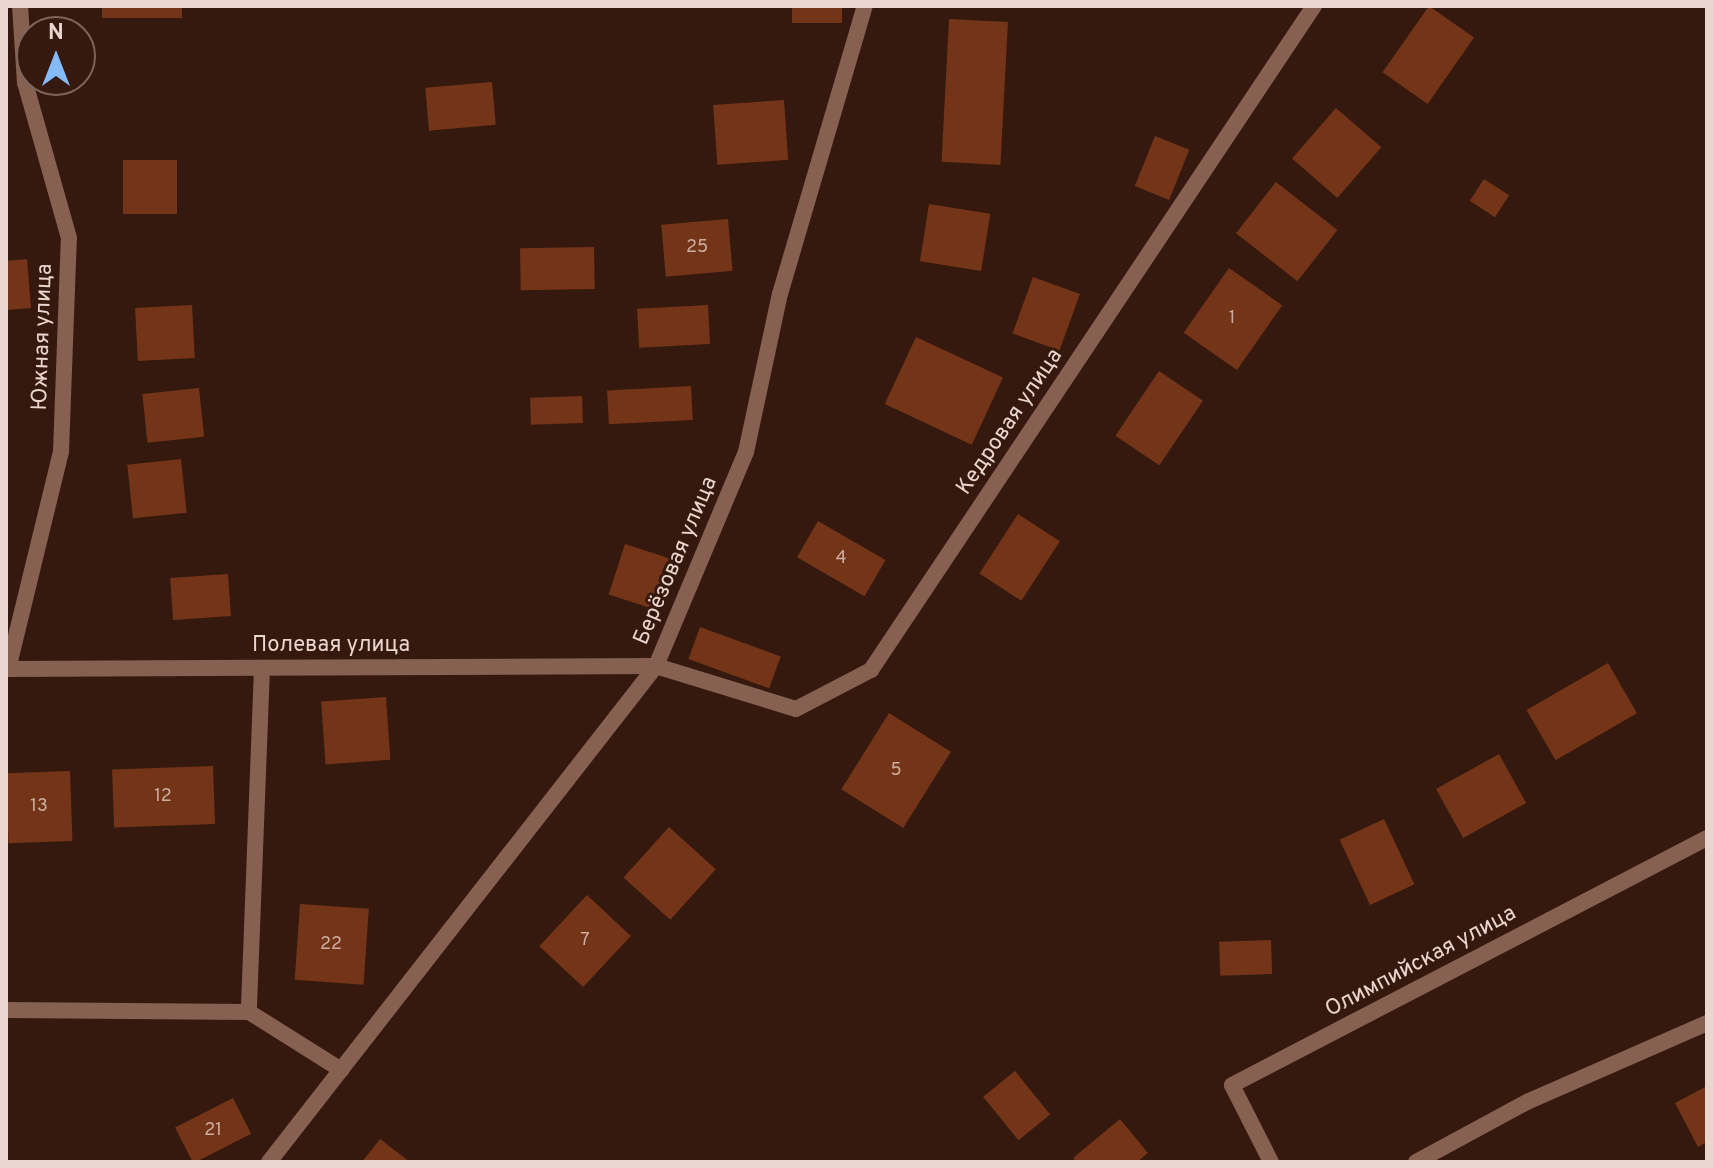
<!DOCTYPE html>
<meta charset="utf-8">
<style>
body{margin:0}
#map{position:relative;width:1713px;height:1168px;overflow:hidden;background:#35190e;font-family:Overpass,sans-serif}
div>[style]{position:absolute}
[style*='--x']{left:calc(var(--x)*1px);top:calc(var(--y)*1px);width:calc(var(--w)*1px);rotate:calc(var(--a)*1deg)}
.building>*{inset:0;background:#733418;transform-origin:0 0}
.lane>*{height:16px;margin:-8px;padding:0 8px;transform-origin:8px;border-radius:8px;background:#866151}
.street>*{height:16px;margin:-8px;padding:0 8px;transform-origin:8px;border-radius:8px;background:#866151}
span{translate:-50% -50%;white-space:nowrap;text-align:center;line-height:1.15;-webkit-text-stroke:6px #35190e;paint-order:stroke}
.number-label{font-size:18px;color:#ccaea1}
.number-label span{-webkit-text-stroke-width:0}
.street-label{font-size:22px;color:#ead6cf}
.frame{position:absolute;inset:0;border:8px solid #ead6cf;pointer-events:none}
.north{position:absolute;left:16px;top:16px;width:80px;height:80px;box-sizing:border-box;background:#35190e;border:2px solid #7d655b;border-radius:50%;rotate:0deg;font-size:22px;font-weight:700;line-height:32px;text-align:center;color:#ead6cf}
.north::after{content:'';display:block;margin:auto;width:28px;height:36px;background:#85bbfb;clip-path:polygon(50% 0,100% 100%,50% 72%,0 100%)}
</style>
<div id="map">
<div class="building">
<i style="left:102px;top:6px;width:80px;height:12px"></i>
<i style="left:792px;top:6px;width:50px;height:17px"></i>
<i style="left:1429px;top:6px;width:55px;height:81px;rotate:35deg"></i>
<i style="left:949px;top:19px;width:59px;height:143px;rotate:3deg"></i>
<i style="left:492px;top:82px;width:43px;height:67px;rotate:85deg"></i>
<i style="left:784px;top:100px;width:60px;height:71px;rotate:86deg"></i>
<i style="left:1336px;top:108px;width:60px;height:67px;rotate:41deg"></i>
<i style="left:1155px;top:136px;width:37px;height:54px;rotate:22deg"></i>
<i style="left:123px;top:160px;width:54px;height:54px"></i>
<i style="left:1484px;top:179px;width:30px;height:26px;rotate:33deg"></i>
<i style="left:1276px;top:182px;width:78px;height:65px;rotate:38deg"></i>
<i style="left:929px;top:204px;width:62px;height:58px;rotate:9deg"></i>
<i style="left:728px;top:219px;width:52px;height:67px;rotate:85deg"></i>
<i style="left:594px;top:247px;width:42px;height:74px;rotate:89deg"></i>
<i style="clip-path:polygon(27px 259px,31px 308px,6px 310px,6px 261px)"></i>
<i style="left:1229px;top:268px;width:65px;height:79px;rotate:35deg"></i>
<i style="left:1033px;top:277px;width:50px;height:60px;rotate:20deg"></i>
<i style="left:192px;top:305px;width:53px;height:57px;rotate:87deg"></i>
<i style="left:708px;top:305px;width:39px;height:71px;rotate:87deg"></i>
<i style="left:916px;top:337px;width:96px;height:74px;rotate:25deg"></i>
<i style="left:1159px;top:371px;width:53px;height:78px;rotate:34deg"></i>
<i style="left:691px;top:386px;width:34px;height:84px;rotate:87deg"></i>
<i style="left:199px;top:388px;width:49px;height:57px;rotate:84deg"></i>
<i style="left:582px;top:396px;width:27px;height:52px;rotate:88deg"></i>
<i style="left:181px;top:459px;width:54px;height:54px;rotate:84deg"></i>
<i style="left:1018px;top:514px;width:50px;height:71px;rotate:33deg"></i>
<i style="left:818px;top:521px;width:78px;height:42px;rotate:30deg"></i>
<i style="left:625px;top:544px;width:52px;height:53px;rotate:18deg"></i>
<i style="left:228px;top:574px;width:42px;height:58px;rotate:86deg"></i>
<i style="left:700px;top:627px;width:86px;height:34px;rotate:20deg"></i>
<i style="left:1608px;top:663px;width:58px;height:94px;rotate:60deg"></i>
<i style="left:386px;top:697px;width:63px;height:65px;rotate:86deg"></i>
<i style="left:889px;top:713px;width:73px;height:90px;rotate:32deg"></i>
<i style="left:1499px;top:754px;width:56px;height:72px;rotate:61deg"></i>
<i style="left:213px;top:766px;width:58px;height:101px;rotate:88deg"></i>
<i style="left:70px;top:771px;width:70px;height:64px;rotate:88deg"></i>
<i style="left:1384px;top:819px;width:72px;height:49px;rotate:65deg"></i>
<i style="left:669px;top:827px;width:63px;height:68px;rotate:42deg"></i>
<i style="left:587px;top:895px;width:60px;height:70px;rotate:43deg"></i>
<i style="left:300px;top:904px;width:69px;height:76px;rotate:4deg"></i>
<i style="left:1271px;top:940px;width:34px;height:52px;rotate:88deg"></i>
<i style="left:1015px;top:1071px;width:56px;height:41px;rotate:51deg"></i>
<i style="clip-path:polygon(1707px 1086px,1707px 1142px,1698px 1147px,1675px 1103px)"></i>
<i style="left:233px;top:1098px;width:40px;height:65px;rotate:63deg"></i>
<i style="clip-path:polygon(1120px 1119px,1148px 1153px,1137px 1162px,1076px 1162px,1073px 1158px)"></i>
<i style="clip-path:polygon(380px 1139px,410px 1162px,362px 1162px)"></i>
</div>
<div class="lane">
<i style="--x:262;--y:668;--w:344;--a:92.2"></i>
<i style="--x:249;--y:1012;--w:109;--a:32.2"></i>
<i style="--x:6;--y:1010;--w:243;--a:0.5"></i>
<i style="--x:1416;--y:1162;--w:126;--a:-28.4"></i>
<i style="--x:1527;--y:1102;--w:197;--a:-23.7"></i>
</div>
<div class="street">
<i style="--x:6;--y:669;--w:650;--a:-0.26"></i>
<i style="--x:656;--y:666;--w:146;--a:17.1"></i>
<i style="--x:796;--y:709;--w:85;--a:-27.5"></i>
<i style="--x:871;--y:670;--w:798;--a:-56.29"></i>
<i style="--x:8;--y:669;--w:223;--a:-76.3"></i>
<i style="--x:61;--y:452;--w:214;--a:-87.9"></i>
<i style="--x:69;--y:238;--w:161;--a:-105.8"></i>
<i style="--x:25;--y:83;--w:77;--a:-93.7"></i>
<i style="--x:269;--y:1162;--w:629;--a:-52.04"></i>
<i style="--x:656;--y:666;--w:232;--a:-67.2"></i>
<i style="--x:746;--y:452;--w:162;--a:-77.9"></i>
<i style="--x:780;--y:294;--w:300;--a:-73.6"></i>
<i style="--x:1271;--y:1162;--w:86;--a:-116.9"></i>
<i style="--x:1232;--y:1085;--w:535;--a:-27.47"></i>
</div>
<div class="number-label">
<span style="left:697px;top:248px">25</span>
<span style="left:1232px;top:319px">1</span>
<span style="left:841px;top:559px">4</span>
<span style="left:896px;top:771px">5</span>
<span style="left:163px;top:797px">12</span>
<span style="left:39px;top:807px">13</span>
<span style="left:585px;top:941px">7</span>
<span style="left:331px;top:945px">22</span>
<span style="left:213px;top:1131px">21</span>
</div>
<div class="street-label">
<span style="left:43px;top:337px;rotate:-88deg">Южная улица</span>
<span style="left:1010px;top:422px;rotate:-56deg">Кедровая улица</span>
<span style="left:676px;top:561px;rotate:-67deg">Берёзовая улица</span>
<span style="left:331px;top:646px">Полевая улица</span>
<span style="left:1421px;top:962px;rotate:-28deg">Олимпийская улица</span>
</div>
<div class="frame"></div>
<div class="north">N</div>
</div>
